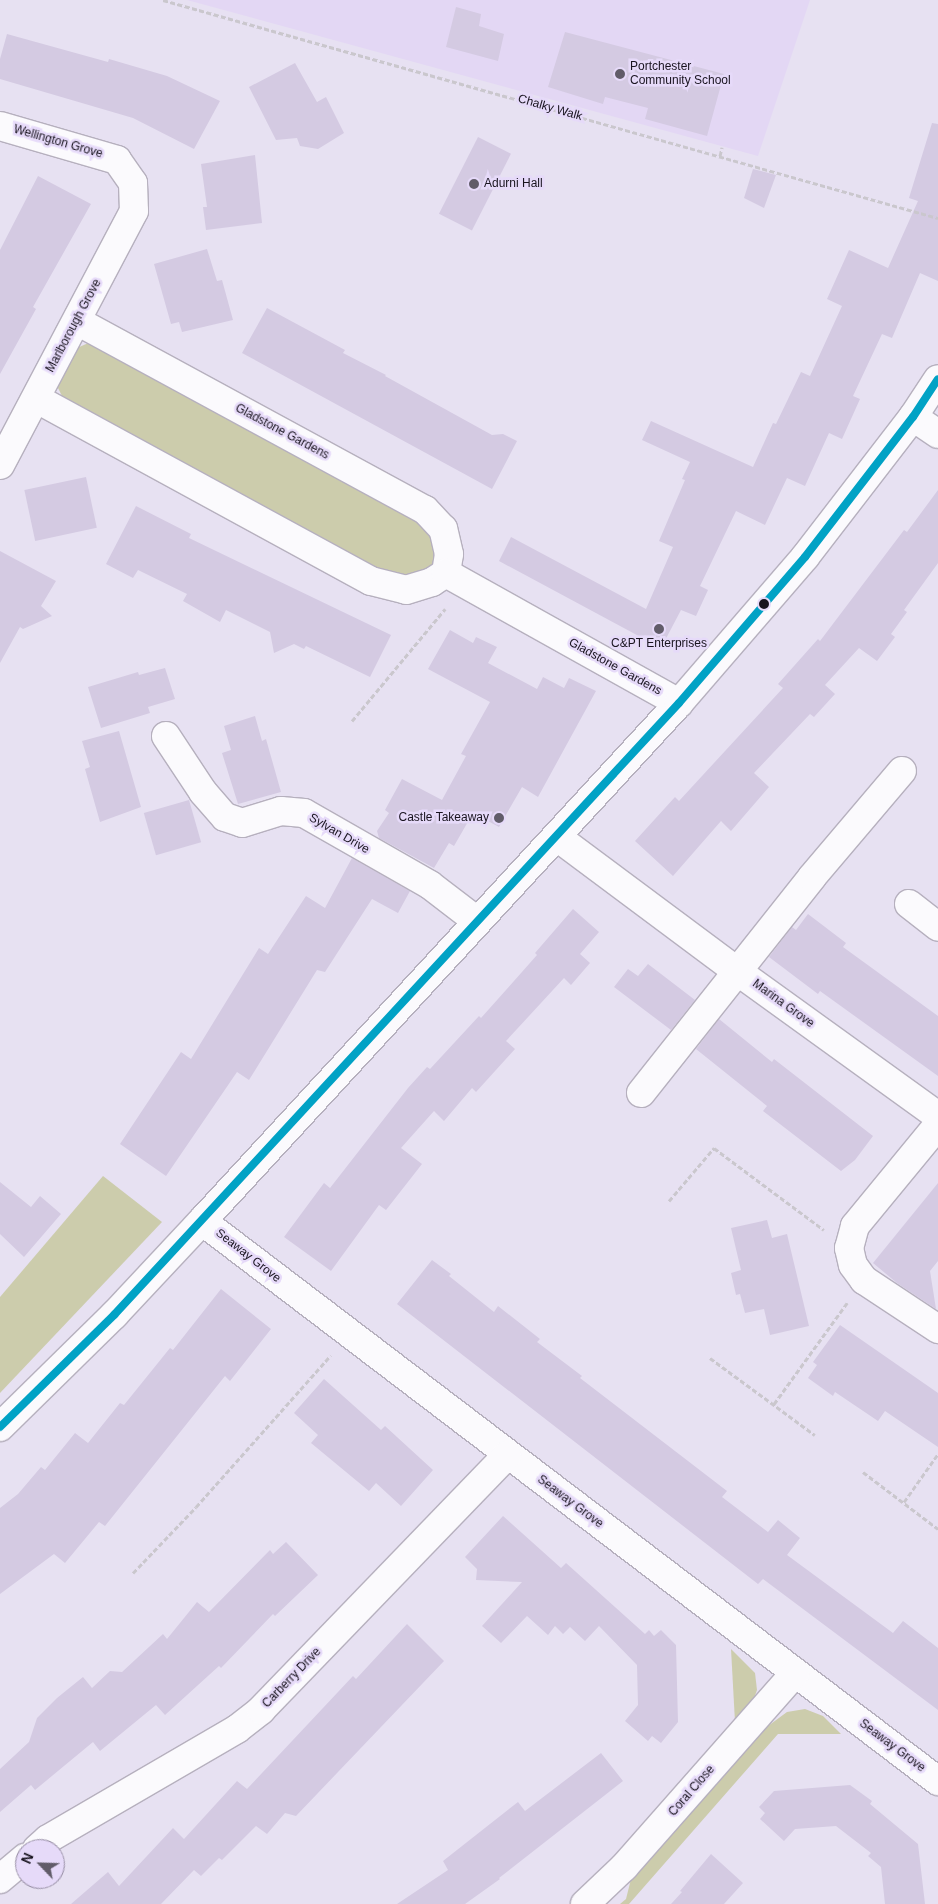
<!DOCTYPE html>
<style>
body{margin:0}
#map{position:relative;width:938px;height:1904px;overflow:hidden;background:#e7e1f2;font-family:Arial,sans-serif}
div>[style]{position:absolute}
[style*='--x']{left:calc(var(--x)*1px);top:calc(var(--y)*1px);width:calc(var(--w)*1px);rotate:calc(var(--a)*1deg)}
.built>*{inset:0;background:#e3d7f4}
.green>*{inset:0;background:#ccccac}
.building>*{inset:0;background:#d4cae2;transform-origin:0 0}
.path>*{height:3px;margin-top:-1.5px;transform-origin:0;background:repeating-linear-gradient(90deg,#cac7cd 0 5px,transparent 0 7.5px)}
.roads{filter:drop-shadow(1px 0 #b6b0be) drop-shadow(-1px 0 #b6b0be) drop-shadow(0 1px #b6b0be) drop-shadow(0 -1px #b6b0be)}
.minor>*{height:28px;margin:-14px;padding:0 14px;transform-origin:14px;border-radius:14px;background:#fbfafd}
.bus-1>*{height:8px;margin:-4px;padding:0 4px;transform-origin:4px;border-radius:4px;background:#01a2c5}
.dots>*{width:14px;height:14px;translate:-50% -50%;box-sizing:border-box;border:2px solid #e6daf9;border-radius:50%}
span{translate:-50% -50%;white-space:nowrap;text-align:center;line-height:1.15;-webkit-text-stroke:5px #e6daf9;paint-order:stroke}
.poi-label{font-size:12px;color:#19141f}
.left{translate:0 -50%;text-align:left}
.right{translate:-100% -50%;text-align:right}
.street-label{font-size:12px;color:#19141f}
.north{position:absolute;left:15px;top:1839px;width:50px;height:50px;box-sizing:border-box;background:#e6daf9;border:1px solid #948ba2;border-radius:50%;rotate:294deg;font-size:14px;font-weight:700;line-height:20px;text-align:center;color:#19141f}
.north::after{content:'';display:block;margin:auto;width:18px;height:22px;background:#615c69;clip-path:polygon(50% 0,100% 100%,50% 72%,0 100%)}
</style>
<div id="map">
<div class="built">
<i style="clip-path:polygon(187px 0,810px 0,758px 156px)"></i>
</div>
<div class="green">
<i style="clip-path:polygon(93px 341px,418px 519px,432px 535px,438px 555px,431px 570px,408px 580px,386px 577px,63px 398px,57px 386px,65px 364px,77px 348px)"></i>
<i style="clip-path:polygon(103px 1176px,162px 1222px,0 1393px,0 1297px)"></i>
<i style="clip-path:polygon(731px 1649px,755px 1673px,757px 1690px,752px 1704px,735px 1722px)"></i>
<i style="clip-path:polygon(805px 1709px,823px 1716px,841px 1734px,778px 1734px,629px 1904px,620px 1904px,626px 1899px,631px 1879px,768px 1726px,787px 1712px)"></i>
</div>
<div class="building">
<i style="clip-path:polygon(456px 7px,481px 14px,479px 26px,504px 34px,498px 61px,446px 47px)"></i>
<i style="clip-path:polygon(565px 32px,724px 74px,707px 136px,645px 119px,648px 108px,605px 97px,603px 104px,548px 87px)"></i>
<i style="clip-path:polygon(7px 34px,108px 62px,109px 59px,167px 76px,220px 101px,194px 149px,133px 118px,0 79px,0 59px)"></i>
<i style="clip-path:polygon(295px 63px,317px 102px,326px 97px,344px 133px,318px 149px,300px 146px,297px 138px,276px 140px,249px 87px)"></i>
<i style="clip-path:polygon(932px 123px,938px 124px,938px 281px,920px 273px,892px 338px,882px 334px,853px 396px,860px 399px,842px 439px,829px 433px,805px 486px,787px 478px,765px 525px,736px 511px,700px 586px,708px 590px,696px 616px,681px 610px,661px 648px,499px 561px,511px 537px,646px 609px,673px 547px,659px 541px,685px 480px,682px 479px,690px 462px,642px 440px,651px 421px,753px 467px,773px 423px,776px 424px,801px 372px,810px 376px,842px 306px,827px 299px,849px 250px,888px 268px,918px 201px,909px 198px)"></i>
<i style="left:478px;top:137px;width:37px;height:86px;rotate:27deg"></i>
<i style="clip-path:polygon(255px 155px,262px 223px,206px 230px,203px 207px,207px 207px,201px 164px)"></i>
<i style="clip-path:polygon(753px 169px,776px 175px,764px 208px,744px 198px)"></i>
<i style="clip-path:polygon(38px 176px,91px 204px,33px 307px,36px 309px,0 374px,0 250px)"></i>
<i style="clip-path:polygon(207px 249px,217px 281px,222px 280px,233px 320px,182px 332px,179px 322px,171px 324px,154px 264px)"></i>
<i style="clip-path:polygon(267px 308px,345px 350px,343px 353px,386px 375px,385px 376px,492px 435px,503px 434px,517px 441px,492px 489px,242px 353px)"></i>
<i style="left:86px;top:477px;width:52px;height:63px;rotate:78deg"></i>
<i style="clip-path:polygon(938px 490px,938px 563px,904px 610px,907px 612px,891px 634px,895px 637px,877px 661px,859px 648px,825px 685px,835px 694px,814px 717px,810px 714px,754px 773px,769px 787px,731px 831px,721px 821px,673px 876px,635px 841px,675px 797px,679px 801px,783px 688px,778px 684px,818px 639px,820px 641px,904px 530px,907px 532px)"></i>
<i style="clip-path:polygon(136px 506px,191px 534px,189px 538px,391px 635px,370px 677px,306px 646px,304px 649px,294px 644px,274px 653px,270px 632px,226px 610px,220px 622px,183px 601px,187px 594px,138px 570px,133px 578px,106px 564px)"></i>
<i style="clip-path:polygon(0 551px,56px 581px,41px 606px,52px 616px,23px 629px,20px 627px,0 663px)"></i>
<i style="clip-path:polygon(450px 630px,473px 643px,476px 637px,497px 647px,488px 663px,537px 689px,543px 677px,564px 688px,569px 678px,596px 691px,538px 797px,522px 787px,499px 827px,473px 813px,454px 846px,449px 843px,434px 868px,379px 838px,377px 831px,389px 813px,385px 810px,402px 779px,442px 800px,466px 756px,461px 754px,490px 702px,428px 669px)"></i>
<i style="clip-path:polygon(165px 668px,175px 699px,148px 707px,150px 713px,101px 728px,88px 687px,138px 672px,139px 675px)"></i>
<i style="clip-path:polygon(255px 716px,262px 741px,266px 739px,281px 792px,238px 804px,222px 753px,231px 750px,224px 726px)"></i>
<i style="clip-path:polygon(119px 731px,141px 807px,100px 822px,85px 769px,90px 767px,82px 741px)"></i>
<i style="left:189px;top:800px;width:44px;height:47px;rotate:74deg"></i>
<i style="clip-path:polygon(352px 858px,410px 891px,398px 913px,372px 899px,325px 972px,317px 970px,249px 1080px,237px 1072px,166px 1176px,120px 1144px,181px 1052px,191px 1059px,259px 948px,268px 954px,306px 896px,325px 908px)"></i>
<i style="clip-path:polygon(573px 909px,599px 932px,580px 954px,590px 963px,571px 985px,564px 978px,506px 1041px,515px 1049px,476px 1092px,472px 1088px,444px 1121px,434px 1111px,401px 1148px,422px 1164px,386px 1210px,379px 1205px,331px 1271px,284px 1237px,324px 1183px,330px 1188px,408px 1088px,427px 1067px,430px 1069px,479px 1016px,481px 1018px,537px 955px,535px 953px)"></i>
<i style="clip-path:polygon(808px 914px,846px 943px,843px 947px,938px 1016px,938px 1076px,820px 991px,818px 994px,769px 957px,792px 927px,796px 930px)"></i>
<i style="clip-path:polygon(648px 964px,695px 1000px,671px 1030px,614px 987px,628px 969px,638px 976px)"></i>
<i style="clip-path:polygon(719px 1019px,772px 1062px,774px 1059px,873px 1136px,855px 1160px,841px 1171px,763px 1111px,767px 1106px,696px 1049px)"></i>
<i style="clip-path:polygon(0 1182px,31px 1207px,40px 1196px,61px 1214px,24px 1257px,0 1234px)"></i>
<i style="clip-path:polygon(938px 1183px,938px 1261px,930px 1271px,936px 1309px,897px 1283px,873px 1263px)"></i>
<i style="clip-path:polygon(767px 1220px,772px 1238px,787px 1234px,809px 1326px,770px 1335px,764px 1309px,745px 1313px,740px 1294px,736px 1295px,731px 1273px,741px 1270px,731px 1228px)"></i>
<i style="clip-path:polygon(432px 1260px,451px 1274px,449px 1276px,494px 1312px,498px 1306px,540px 1339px,537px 1342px,582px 1376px,580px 1378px,727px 1491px,722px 1497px,768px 1532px,778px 1520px,800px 1538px,787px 1555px,893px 1633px,903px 1621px,938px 1648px,938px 1710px,763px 1579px,758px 1584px,397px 1304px)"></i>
<i style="clip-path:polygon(221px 1289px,271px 1329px,230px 1381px,225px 1376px,105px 1526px,99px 1522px,65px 1563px,54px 1554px,0 1594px,0 1508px,18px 1494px,41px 1467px,45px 1470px,75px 1433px,88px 1443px,120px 1403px,124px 1405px,170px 1348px,173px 1350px)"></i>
<i style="clip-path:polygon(840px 1325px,938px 1393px,938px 1447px,885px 1411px,878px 1421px,835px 1392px,833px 1396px,808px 1378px,817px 1365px,813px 1362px)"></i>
<i style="clip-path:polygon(324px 1379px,381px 1430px,385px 1426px,433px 1470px,401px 1506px,376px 1483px,369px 1491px,311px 1443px,318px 1435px,294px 1413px)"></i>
<i style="clip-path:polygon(503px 1516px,561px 1568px,566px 1563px,645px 1634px,649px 1630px,654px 1636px,661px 1630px,676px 1645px,678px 1722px,661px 1743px,652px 1736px,648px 1741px,625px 1721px,638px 1705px,637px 1665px,599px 1626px,585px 1641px,570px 1627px,563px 1634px,555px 1626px,548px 1635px,527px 1616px,501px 1643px,482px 1626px,522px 1582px,476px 1580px,477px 1569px,465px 1557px)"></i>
<i style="clip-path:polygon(286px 1542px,318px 1575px,275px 1616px,273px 1614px,221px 1668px,219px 1666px,165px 1715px,156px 1705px,100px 1751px,93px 1742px,35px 1790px,31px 1785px,0 1812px,0 1769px,29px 1742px,37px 1718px,57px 1698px,83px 1677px,92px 1688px,110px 1671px,122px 1672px,163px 1634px,167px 1639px,197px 1602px,209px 1612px,270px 1550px,273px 1554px)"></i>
<i style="clip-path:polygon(407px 1624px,444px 1661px,296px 1816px,285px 1813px,267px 1834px,256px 1826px,222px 1860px,219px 1858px,201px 1876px,194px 1870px,161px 1904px,71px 1904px,108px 1872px,119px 1886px,173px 1828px,184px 1839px,237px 1781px,247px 1789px,353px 1676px,356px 1679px)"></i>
<i style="clip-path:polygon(601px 1753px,623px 1781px,499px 1878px,500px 1879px,465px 1904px,397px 1904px,448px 1870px,443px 1861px,518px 1802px,525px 1811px)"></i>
<i style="clip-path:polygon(850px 1785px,872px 1801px,870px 1804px,918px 1844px,925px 1904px,885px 1904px,881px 1867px,868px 1856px,871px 1853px,836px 1826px,795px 1829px,784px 1841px,760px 1819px,765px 1813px,759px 1807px,774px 1791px)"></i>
<i style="clip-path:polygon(711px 1854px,743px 1883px,724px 1904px,671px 1904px,682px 1892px,680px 1891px)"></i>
</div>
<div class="path">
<i style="--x:163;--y:0;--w:805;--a:15.71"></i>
<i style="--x:720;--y:156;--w:9;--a:-77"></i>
<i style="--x:352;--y:721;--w:146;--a:-50.3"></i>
<i style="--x:669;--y:1201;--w:70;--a:-49.7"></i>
<i style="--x:714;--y:1148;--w:137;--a:36.7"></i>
<i style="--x:710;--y:1358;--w:130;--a:36.3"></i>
<i style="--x:774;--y:1404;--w:125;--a:-54.1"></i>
<i style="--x:863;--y:1472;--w:94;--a:37.2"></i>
<i style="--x:904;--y:1502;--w:59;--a:-54.7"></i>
<i style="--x:133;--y:1573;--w:91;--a:-46.3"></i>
<i style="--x:196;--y:1507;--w:203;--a:-48.4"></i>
</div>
<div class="roads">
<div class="minor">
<i style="--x:0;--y:126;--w:122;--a:16.2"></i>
<i style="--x:117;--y:160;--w:28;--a:55"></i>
<i style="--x:133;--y:183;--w:28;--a:88"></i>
<i style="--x:134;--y:211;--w:287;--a:117.8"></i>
<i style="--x:37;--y:399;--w:380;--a:28.6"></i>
<i style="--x:371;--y:581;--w:36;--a:14"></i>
<i style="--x:406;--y:590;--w:27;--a:-17"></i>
<i style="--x:432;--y:582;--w:17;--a:-33"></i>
<i style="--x:446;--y:573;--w:19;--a:-81"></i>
<i style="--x:449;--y:554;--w:26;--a:-103"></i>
<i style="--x:443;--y:529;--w:26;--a:-133"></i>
<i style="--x:425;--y:510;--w:396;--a:-151.5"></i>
<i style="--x:913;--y:417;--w:30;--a:34"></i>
<i style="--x:446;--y:573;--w:267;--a:29.2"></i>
<i style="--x:166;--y:736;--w:67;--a:56.5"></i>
<i style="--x:203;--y:792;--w:33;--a:49"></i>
<i style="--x:225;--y:817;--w:18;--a:19"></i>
<i style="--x:242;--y:823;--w:41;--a:-17.1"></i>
<i style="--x:281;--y:811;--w:23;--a:5"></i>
<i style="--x:304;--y:813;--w:145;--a:29.7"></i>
<i style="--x:430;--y:885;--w:59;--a:37.5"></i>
<i style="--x:557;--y:837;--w:224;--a:36.7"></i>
<i style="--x:737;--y:971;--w:248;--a:35.8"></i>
<i style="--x:909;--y:904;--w:37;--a:38"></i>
<i style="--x:641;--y:1093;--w:275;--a:-51.6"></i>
<i style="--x:812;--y:877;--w:139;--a:-49.7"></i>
<i style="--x:938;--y:1125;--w:131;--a:129.4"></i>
<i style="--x:855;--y:1226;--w:23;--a:105"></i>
<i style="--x:849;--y:1248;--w:17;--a:77"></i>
<i style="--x:853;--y:1265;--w:19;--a:54"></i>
<i style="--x:864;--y:1280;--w:89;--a:33.5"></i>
<i style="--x:202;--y:1221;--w:925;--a:37.27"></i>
<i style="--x:0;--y:1427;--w:160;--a:-44.5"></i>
<i style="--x:114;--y:1315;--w:129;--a:-46.9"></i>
<i style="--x:202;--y:1221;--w:704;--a:-47.36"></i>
<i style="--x:679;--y:703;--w:193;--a:-49.2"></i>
<i style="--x:805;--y:557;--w:177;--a:-52.4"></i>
<i style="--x:913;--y:417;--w:45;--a:-56.7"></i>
<i style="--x:37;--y:1849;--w:15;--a:-42"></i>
<i style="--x:48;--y:1839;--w:219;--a:-30.2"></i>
<i style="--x:237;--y:1729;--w:31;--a:-38"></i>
<i style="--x:261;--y:1710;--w:354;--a:-46"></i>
<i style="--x:0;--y:1879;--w:33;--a:-40"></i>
<i style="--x:585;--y:1904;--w:54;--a:-43.5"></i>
<i style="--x:624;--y:1867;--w:259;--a:-48.6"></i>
</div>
</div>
<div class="bus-1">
<i style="--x:0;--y:1427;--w:160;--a:-44.5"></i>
<i style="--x:114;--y:1315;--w:833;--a:-47.29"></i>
<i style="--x:679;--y:703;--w:193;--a:-49.2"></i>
<i style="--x:805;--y:557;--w:177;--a:-52.4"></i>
<i style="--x:913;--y:417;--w:45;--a:-56.7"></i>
</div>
<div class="dots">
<i style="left:620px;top:74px;background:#615c69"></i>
<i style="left:474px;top:184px;background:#615c69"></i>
<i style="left:764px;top:604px;background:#19141f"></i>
<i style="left:659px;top:629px;background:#615c69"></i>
<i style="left:499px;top:818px;background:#615c69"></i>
</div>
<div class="poi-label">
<span class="left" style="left:630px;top:74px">Portchester<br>Community School</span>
<span class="left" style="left:484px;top:184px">Adurni Hall</span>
<span style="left:659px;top:644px">C&amp;PT Enterprises</span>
<span class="right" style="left:489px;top:818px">Castle Takeaway</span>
</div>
<div class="street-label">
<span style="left:550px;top:108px;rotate:16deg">Chalky Walk</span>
<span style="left:58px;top:142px;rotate:16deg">Wellington Grove</span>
<span style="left:74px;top:326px;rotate:-62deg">Marlborough Grove</span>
<span style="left:282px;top:432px;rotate:28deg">Gladstone Gardens</span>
<span style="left:615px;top:667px;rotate:29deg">Gladstone Gardens</span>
<span style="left:339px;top:834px;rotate:30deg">Sylvan Drive</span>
<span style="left:783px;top:1004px;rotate:36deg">Marina Grove</span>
<span style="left:248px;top:1256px;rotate:38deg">Seaway Grove</span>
<span style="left:570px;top:1502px;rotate:37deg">Seaway Grove</span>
<span style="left:292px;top:1678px;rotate:-46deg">Carberry Drive</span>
<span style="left:892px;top:1746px;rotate:37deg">Seaway Grove</span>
<span style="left:692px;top:1791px;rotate:-49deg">Coral Close</span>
</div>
<div class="north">N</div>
</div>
